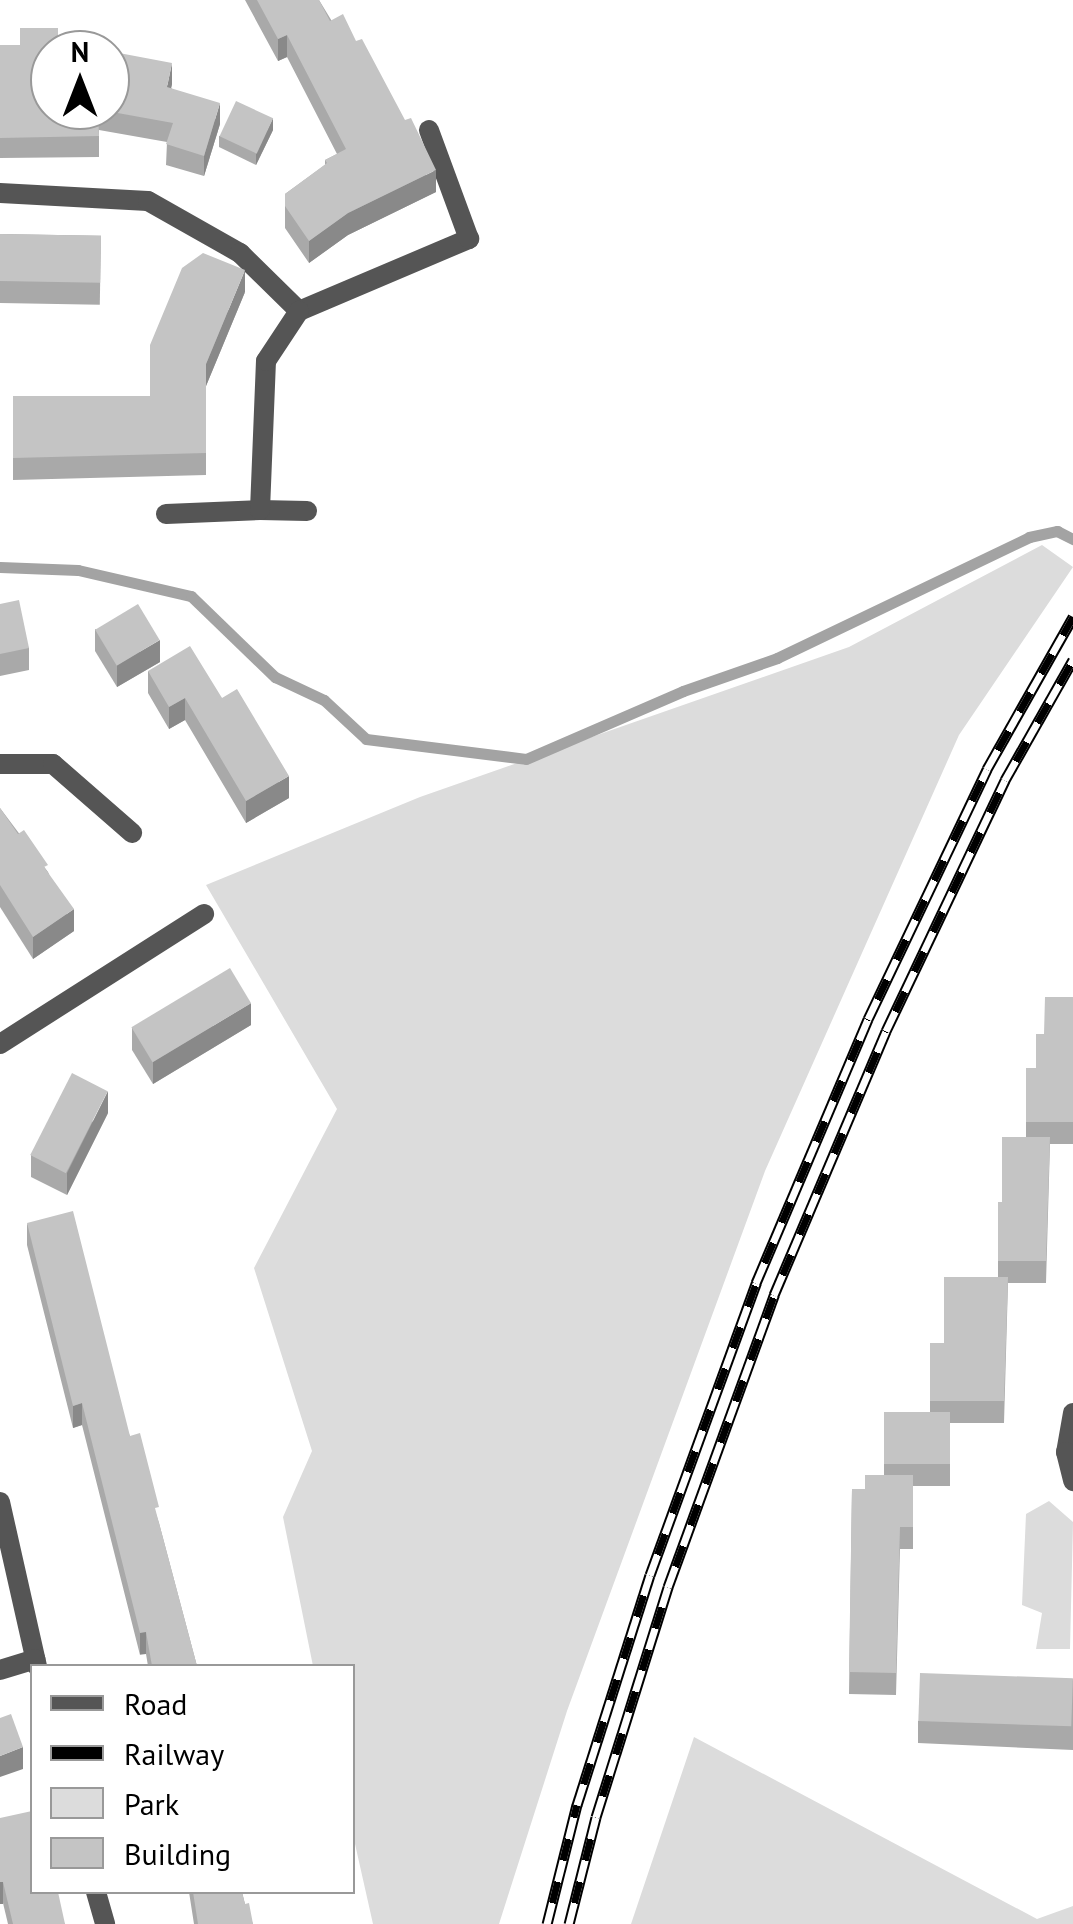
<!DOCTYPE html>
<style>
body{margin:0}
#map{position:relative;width:1073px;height:1924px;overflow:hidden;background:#fff;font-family:"PT Sans",sans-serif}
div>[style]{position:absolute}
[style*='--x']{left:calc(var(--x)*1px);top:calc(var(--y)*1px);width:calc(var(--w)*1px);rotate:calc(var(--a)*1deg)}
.green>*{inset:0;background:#dcdcdc}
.stream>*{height:11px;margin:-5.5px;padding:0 5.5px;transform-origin:5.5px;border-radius:5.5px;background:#a3a3a3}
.minor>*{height:20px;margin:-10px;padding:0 10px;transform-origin:10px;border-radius:10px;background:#555}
.rail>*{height:11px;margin-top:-5.5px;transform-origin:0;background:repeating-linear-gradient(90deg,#fff 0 22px,#000 0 44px);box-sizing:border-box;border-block:2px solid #000}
.wall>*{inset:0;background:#a9a9a9;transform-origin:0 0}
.shaded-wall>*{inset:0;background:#898989;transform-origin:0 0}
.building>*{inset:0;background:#c4c4c4;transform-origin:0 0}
span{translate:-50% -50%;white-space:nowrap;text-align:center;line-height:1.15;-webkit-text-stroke:8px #fff;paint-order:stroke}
.legend{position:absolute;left:30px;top:1664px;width:325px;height:230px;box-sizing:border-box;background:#fff;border:2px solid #999;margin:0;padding:12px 18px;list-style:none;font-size:30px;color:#000}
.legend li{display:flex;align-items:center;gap:20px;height:50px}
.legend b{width:50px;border:2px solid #999}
.north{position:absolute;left:30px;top:30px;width:100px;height:100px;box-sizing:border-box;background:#fff;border:2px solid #999;border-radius:50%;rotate:0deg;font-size:28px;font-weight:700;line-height:40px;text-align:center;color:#000}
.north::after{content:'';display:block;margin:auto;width:35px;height:45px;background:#000;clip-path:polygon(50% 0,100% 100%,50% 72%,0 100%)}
</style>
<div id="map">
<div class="green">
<i style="clip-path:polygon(1042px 545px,1073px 567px,959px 735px,765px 1171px,567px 1711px,499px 1924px,373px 1924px,353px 1835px,352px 1666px,313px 1666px,283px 1517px,312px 1451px,254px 1268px,337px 1109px,206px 885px,420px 797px,849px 647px)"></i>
<i style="clip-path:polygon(1049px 1501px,1073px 1522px,1070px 1649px,1036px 1649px,1042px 1613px,1022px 1605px,1026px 1514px)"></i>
<i style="clip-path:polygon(694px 1737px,1037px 1919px,1073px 1906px,1073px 1924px,631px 1924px)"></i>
</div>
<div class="stream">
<i style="--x:0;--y:567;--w:78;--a:2.2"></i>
<i style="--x:78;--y:570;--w:116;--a:13"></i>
<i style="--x:191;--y:596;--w:117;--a:44"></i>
<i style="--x:275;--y:677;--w:54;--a:25.1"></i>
<i style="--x:324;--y:700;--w:57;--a:42.9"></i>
<i style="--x:366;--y:739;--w:161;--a:7.1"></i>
<i style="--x:526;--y:759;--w:171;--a:-23.4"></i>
<i style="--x:683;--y:691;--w:100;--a:-19.3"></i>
<i style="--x:777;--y:658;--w:280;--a:-25.6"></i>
<i style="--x:1029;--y:537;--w:29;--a:-12"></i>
<i style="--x:1057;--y:531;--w:18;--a:27"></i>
</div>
<div class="minor">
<i style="--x:0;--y:193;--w:148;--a:3.1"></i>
<i style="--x:148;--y:201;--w:106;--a:29.5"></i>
<i style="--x:240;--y:253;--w:83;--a:44.5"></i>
<i style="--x:299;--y:311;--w:185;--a:-23"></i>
<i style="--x:469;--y:239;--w:116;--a:-110.2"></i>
<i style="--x:260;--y:510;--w:47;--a:1.2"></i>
<i style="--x:166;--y:514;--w:94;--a:-2.4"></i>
<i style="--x:260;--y:510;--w:149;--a:-87.7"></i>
<i style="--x:266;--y:361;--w:60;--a:-56.6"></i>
<i style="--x:0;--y:764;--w:53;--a:0"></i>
<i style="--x:53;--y:764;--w:105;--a:41.1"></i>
<i style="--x:0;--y:1044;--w:242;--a:-32.5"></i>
<i style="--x:1073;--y:1413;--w:40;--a:100"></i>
<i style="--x:1066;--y:1452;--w:30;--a:76"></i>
<i style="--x:0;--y:1502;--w:168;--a:77.3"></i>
<i style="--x:0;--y:1670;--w:37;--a:-17"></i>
<i style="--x:96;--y:1892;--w:33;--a:74"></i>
</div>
<div class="rail">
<i style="--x:547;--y:1924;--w:123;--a:-75.9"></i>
<i style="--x:577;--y:1805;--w:241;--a:-72.4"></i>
<i style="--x:650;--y:1575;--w:311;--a:-70"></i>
<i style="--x:756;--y:1283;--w:287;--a:-67"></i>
<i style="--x:868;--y:1019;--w:277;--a:-64.5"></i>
<i style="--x:987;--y:769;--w:175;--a:-60.5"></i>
<i style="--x:569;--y:1924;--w:110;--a:-75.8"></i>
<i style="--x:596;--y:1817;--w:241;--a:-72.6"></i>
<i style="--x:668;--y:1587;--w:311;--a:-70"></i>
<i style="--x:774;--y:1295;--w:287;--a:-67"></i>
<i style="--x:886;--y:1031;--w:278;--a:-64.6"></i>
<i style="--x:1005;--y:780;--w:138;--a:-60.5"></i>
</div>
<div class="wall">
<i style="clip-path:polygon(245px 0,319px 0,436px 192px,348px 235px,309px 263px,285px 228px,285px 194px,325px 165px,325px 160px,337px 154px,287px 57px,278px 61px)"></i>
<i style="clip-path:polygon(0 45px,50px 110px,172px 84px,171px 88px,220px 124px,204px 176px,166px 165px,167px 142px,99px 130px,99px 157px,0 158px)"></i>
<i style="clip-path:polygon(273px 130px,256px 165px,219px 147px,219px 136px)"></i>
<i style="left:0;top:234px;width:101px;height:69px;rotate:1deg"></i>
<i style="clip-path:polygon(245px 292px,206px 386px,206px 475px,13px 480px,13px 396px,150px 396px)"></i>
<i style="clip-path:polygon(0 604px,29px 648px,29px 670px,0 676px)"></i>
<i style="clip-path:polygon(95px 629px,160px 662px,117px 687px,95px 651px)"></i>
<i style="clip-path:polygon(148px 671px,222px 698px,289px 798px,246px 823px,185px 720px,169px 729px,148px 693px)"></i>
<i style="clip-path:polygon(0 808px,48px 872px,74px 931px,33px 959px,0 907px)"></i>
<i style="clip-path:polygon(1073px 997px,1073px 1144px,1050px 1144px,1046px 1283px,1008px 1283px,1004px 1423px,950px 1423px,950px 1486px,913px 1486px,913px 1549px,900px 1549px,896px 1695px,849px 1694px,852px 1489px,865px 1489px,884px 1475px,884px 1412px,930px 1412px,930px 1343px,944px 1343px,998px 1277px,998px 1202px,1002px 1202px,1026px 1137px,1026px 1068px,1036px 1068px,1044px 1034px)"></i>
<i style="clip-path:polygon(251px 1025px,153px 1084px,132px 1050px,132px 1028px)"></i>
<i style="clip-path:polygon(108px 1113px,67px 1195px,31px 1177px,31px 1155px)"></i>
<i style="clip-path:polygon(27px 1223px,130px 1436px,159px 1523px,197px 1666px,148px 1666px,146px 1654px,140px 1655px,82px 1425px,73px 1428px,27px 1245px)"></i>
<i style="clip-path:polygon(1073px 1679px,1073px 1750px,918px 1743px,918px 1721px)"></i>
<i style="clip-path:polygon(0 1818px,65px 1924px,8px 1924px,3px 1903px)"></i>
<i style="clip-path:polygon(189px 1892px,242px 1892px,245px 1904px,253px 1924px,194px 1924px)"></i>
</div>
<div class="shaded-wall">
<i style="clip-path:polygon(287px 35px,287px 57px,278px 61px,278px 39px)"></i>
<i style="clip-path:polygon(172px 63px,172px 84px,167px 107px,167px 87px)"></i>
<i style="clip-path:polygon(220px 103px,220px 124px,204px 176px,204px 156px)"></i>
<i style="clip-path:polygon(273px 118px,273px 130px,256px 165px,256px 153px)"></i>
<i style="clip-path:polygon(436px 170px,436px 192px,348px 235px,309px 263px,309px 241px,348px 213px)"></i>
<i style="clip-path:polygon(245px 270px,245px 292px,206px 386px,206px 364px)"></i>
<i style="clip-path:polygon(160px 640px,160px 662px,117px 687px,117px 665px)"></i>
<i style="clip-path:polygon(185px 698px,185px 720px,169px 729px,169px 707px)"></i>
<i style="clip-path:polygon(289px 776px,289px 798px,246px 823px,246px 801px)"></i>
<i style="clip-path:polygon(74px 909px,74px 931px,33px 959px,33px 937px)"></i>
<i style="clip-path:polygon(251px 1003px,251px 1025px,153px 1084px,153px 1062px)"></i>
<i style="clip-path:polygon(108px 1091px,108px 1113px,67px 1195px,67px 1173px)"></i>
<i style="clip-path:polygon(82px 1403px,82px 1425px,73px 1428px,73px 1406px)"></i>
<i style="left:146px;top:1632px;width:22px;height:6px;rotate:90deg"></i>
<i style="clip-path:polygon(23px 1747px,23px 1769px,0 1777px,0 1756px)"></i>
<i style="left:0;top:1882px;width:3px;height:22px"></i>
</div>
<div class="building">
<i style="clip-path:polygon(257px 0,319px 0,330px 21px,343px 14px,356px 41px,362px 39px,405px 120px,411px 118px,436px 170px,348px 213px,309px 241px,285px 206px,285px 194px,327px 163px,325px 160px,346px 149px,287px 35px,278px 39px)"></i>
<i style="clip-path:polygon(20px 28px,58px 28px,58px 50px,50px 50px,50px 110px,98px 110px,99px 136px,0 138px,0 45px,20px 45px)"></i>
<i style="clip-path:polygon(119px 53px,172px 63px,167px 87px,220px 103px,204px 156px,166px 144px,173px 123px,101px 110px,110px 110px,110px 74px,115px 74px)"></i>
<i style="left:236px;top:101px;width:41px;height:39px;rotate:25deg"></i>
<i style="left:0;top:234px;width:101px;height:47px;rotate:1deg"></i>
<i style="clip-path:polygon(203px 253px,245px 270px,206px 364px,206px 453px,13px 458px,13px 396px,150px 396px,150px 345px,182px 268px)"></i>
<i style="clip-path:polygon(19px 600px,29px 648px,0 654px,0 604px)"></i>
<i style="left:138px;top:604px;width:42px;height:50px;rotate:59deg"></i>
<i style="clip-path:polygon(190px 646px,222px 698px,237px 689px,289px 776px,246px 801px,185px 698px,169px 707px,148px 671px)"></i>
<i style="clip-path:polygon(0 808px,18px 834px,24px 830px,48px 865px,44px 867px,74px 909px,33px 937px,0 885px)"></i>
<i style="left:230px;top:968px;width:41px;height:115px;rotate:59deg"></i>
<i style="clip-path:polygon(1045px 997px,1073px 997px,1073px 1122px,1026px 1122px,1026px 1068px,1036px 1068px,1036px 1034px,1044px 1034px)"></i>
<i style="left:72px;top:1073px;width:40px;height:92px;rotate:27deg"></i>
<i style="clip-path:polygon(1002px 1137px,1050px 1137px,1046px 1261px,998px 1261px,998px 1202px,1002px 1202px)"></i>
<i style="clip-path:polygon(73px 1211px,130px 1436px,140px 1433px,159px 1507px,155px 1508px,197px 1666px,152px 1666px,146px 1632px,140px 1633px,82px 1403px,73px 1406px,27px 1223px)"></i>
<i style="clip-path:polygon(944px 1277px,1008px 1277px,1004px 1401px,930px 1401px,930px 1343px,944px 1343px)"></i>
<i style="left:884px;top:1412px;width:66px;height:52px"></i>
<i style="clip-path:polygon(865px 1475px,913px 1475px,913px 1527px,900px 1527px,896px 1673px,849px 1672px,852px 1489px,865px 1489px)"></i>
<i style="left:920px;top:1673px;width:153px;height:48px;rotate:2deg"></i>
<i style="clip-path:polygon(11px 1714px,23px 1747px,0 1756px,0 1718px)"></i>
<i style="clip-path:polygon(32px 1811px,32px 1892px,58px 1892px,65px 1924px,13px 1924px,3px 1882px,0 1882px,0 1818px)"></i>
<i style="clip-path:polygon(193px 1892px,242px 1892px,245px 1904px,249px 1903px,253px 1924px,198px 1924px)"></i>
</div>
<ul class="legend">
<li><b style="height:12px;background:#555"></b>Road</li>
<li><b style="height:12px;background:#000"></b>Railway</li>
<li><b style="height:28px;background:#dcdcdc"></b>Park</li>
<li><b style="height:28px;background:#c4c4c4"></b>Building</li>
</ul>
<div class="north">N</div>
</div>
